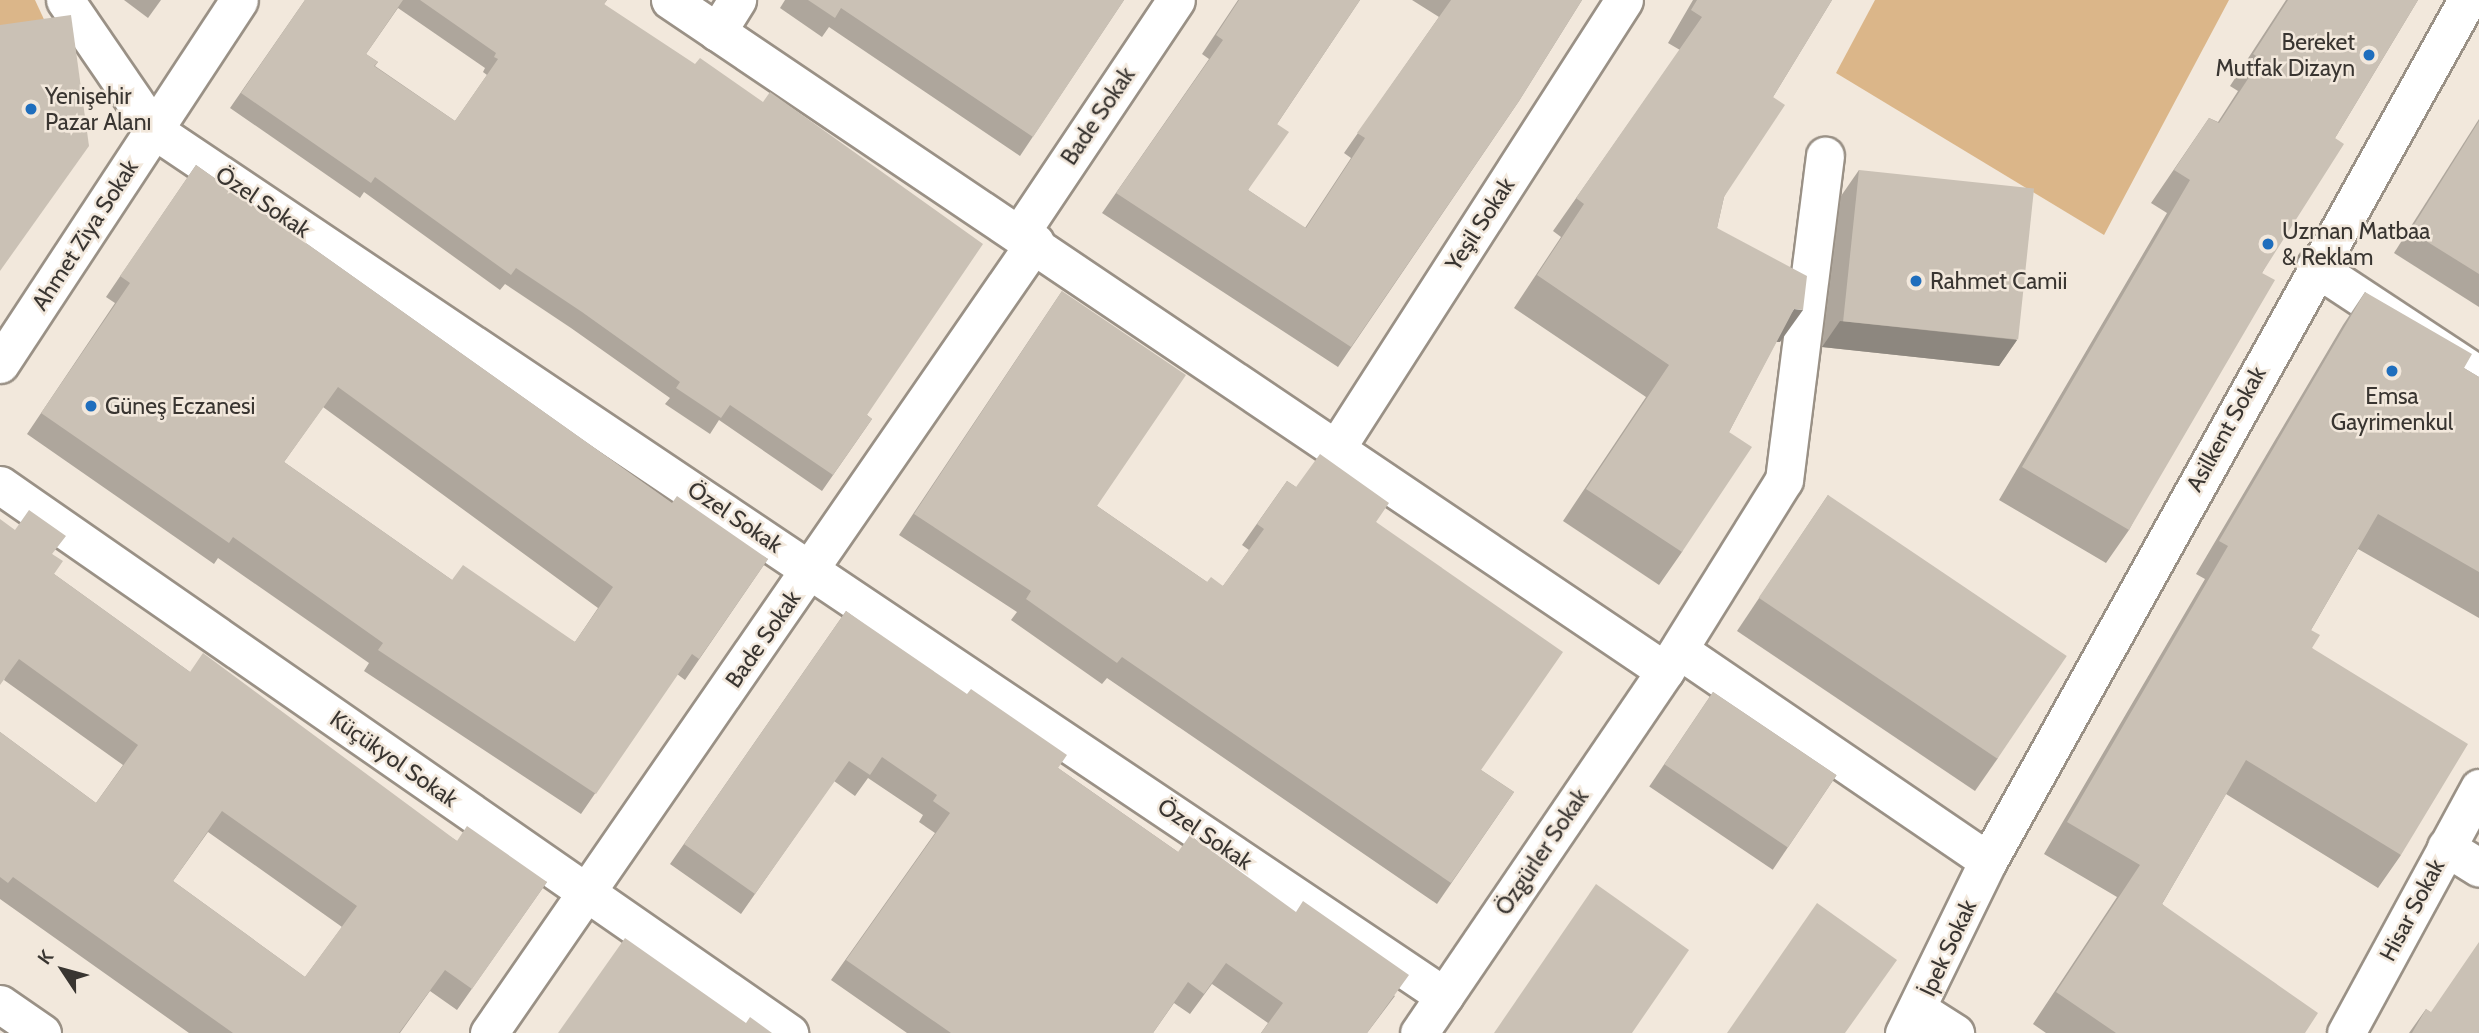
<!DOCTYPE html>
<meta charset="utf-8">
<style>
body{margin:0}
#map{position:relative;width:2479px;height:1033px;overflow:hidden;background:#f2e8dc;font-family:Cabin,sans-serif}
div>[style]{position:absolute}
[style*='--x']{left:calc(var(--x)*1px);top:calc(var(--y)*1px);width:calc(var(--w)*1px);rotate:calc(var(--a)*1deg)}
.green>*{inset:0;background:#dbb689}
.roads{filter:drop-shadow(2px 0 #9a9186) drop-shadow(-2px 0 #9a9186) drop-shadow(0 2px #9a9186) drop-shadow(0 -2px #9a9186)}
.minor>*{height:37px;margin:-18.5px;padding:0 18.5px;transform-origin:18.5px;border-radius:18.5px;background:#fff}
.wall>*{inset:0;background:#aea69c;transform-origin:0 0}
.shaded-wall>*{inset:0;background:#8d877f}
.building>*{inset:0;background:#cac1b5;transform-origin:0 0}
.dots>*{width:19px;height:19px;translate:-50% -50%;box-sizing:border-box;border:4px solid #f2e8dc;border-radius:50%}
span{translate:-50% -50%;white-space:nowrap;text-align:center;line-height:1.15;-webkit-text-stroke:5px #f2e8dc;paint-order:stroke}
.poi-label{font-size:23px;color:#393531}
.right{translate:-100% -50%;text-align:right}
.left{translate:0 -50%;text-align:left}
.street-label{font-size:23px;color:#393531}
.north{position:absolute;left:28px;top:935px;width:70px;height:70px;-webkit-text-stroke:5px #f2e8dc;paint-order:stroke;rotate:306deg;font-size:19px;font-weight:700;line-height:28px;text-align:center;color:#393531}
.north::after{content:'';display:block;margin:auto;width:24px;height:32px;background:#393531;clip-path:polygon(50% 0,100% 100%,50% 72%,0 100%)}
</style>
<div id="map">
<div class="green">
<i style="clip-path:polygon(0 0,35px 0,54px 41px,0 48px)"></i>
<i style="clip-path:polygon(1875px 0,2229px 0,2104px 235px,1836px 73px)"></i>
</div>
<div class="roads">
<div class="minor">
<i style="--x:65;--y:0;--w:158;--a:55.6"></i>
<i style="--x:154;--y:130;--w:1554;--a:33.87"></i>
<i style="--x:670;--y:0;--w:1200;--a:33.99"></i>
<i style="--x:717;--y:32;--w:38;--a:-58"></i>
<i style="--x:1020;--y:233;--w:280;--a:-56.2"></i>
<i style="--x:2315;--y:267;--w:196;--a:33.4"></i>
<i style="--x:0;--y:364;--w:435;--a:-56.7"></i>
<i style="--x:1337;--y:447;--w:531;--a:-57.3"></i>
<i style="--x:0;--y:485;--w:961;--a:34.78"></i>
<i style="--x:1679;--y:650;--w:374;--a:34.3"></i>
<i style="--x:2446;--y:847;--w:39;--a:32"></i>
<i style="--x:0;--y:1004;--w:51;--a:34.6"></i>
<i style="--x:1919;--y:1010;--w:43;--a:32.6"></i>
<i style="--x:489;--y:1033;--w:961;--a:-55.38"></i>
<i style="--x:1419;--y:1033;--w:438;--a:-55.8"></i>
<i style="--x:1665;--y:671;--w:225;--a:-58.1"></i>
<i style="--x:1784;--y:480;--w:327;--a:-82.8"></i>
<i style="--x:1904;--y:1033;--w:191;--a:-64"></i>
<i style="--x:1988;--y:861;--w:985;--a:-60.91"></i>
<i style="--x:2346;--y:1033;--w:279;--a:-61.5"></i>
</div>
</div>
<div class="wall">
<i style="clip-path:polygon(124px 0,161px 0,148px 18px)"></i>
<i style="clip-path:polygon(evenodd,305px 0,607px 0,604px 4px,867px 415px,872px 419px,822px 491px,719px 420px,710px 434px,665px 404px,670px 398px,571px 328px,505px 284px,500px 290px,364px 192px,360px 198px,230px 108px,305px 0,398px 8px,485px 68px,483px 72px,487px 75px,455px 121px,375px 66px,378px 62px,366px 54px,398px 8px)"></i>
<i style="clip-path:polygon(785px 0,1124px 0,1020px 156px,829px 27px,822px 37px,780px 8px)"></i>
<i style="clip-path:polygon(1238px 0,1360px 0,1277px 124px,1248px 190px,1305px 228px,1351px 158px,1344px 153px,1439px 17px,1412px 0,1582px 0,1519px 101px,1338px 367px,1102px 213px,1209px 59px,1202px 54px)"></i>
<i style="clip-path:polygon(1693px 0,1832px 0,1773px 97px,1724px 197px,1717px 228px,1780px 342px,1776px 342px,1729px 432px,1682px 552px,1659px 585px,1563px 521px,1646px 397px,1514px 308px,1561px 237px,1553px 231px,1680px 50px,1668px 43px)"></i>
<i style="clip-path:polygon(2286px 0,2418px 0,2335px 138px,2262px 273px,2129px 530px,2106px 563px,1999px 500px,2167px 213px,2151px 203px,2209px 118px,2218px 122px,2238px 91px,2230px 86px)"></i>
<i style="clip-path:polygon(2479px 119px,2479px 307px,2394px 253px)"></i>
<i style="clip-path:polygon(evenodd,196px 165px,672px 503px,768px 559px,685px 680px,677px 674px,581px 814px,364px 671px,369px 663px,218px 558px,214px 564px,27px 434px,115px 303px,106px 297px,196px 165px,323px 407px,598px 608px,575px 642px,452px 580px,284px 462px,323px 407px)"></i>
<i style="clip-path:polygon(1859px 170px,2017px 340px,1999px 366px,1822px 347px,1841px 196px)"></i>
<i style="clip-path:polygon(1062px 291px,1097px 506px,1207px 582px,1223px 586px,1249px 550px,1242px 545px,1287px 481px,1296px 487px,1376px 522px,1481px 770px,1514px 792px,1437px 904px,1107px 678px,1102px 684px,1011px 620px,1017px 612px,899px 535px)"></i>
<i style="clip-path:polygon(2365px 292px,2464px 368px,2479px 377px,2479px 618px,2358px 549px,2311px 630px,2312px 648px,2401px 855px,2378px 888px,2226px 794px,2162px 904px,2305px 1033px,2046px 1033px,2033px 1024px,2117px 897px,2044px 854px,2205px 579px,2196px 574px,2343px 325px)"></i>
<i style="clip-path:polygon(1828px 495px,1998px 758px,1975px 791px,1737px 631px)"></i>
<i style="clip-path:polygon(evenodd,53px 554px,54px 574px,190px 672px,457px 841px,547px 882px,457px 1010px,430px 991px,400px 1033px,189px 1033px,0 899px,0 732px,96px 803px,123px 765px,4px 680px,53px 554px,208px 832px,342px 927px,305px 977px,173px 881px,208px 832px)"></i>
<i style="clip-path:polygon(846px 611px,1058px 768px,1178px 852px,1395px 996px,1367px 1033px,1261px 1033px,1268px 1023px,1212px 984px,1190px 1014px,1174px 1003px,1153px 1033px,907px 1033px,831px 980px,935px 833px,919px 822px,923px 815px,868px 778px,855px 796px,834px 781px,741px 914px,670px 864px)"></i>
<i style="left:1713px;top:692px;width:149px;height:114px;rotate:34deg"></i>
<i style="clip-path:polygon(2426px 1009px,2430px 1012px,2479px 1033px,2409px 1033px)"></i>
</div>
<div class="shaded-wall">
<i style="clip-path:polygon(1794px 309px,1803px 310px,1780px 342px,1771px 341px)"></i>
<i style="clip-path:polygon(1840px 321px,2017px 340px,1999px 366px,1822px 347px)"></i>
</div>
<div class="building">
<i style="clip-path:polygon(305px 0,403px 0,366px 54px,378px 62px,374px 66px,455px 121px,498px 59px,494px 57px,496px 53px,420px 0,607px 0,604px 4px,695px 64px,700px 58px,763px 102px,770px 92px,983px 244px,867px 415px,872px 419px,833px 475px,730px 405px,721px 418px,676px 388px,680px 382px,582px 312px,516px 268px,511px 275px,375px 177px,371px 183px,241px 93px)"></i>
<i style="clip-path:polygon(808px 0,1124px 0,1033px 137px,841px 8px,835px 18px)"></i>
<i style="clip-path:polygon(1239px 0,1360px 0,1277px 124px,1289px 132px,1248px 190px,1306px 228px,1365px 138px,1357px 133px,1451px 0,1582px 0,1519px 101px,1351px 347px,1116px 193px,1223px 40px,1216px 35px)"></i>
<i style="clip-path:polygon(1697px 0,1832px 0,1773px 97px,1785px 105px,1724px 197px,1717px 228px,1807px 276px,1803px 310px,1794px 309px,1729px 432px,1752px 447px,1682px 552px,1586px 489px,1669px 365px,1537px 275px,1584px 204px,1576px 198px,1702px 17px,1691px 10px)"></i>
<i style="clip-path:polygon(2288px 0,2418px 0,2335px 138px,2344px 144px,2262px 273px,2275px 280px,2129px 530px,2022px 467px,2190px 180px,2174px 170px,2209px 118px,2219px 123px,2261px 59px,2253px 54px)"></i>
<i style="clip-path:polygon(71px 15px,89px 146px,0 271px,0 25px)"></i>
<i style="clip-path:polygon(2479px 121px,2479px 274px,2410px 231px)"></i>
<i style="clip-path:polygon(evenodd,196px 165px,672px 503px,677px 496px,768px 559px,699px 659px,692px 654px,596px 794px,378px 650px,383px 643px,233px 537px,229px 543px,41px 413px,130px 283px,120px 276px,196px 165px,338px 387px,613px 587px,575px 642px,463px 565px,452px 580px,284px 462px,338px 387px)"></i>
<i style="left:1859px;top:170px;width:176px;height:152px;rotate:6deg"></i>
<i style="clip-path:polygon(1062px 291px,1186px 375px,1097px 506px,1207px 582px,1211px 577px,1223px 586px,1264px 529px,1257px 524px,1287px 481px,1296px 487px,1320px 454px,1389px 503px,1376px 522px,1563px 652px,1481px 770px,1514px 792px,1451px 883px,1122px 657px,1117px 663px,1026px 599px,1031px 591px,914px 514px)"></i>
<i style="clip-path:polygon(2365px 292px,2472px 354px,2464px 368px,2479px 377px,2479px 572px,2378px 514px,2311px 630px,2320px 635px,2312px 648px,2468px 744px,2401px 855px,2246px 760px,2162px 904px,2318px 1013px,2305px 1033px,2116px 1033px,2056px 992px,2140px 865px,2067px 822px,2228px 546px,2219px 541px)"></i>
<i style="left:1828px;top:495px;width:288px;height:124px;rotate:34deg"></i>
<i style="clip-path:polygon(evenodd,29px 510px,66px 536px,52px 554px,63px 561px,54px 574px,190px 672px,203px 653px,457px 841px,467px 826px,547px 882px,472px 989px,445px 970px,399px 1033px,233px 1033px,13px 877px,8px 883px,0 877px,0 732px,96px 803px,138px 745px,19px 659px,0 685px,0 519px,15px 530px,29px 510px,222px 811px,357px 906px,305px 977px,173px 881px,222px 811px)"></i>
<i style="clip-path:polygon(846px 611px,967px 694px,971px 689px,1067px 755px,1058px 768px,1178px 852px,1190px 835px,1296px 912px,1303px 901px,1409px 975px,1367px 1033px,1261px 1033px,1283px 1003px,1226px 963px,1204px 994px,1188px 982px,1153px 1033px,951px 1033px,846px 960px,950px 813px,933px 801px,937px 795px,882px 757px,870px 775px,849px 761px,755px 894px,684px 844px)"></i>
<i style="left:1713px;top:692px;width:149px;height:87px;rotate:34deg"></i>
<i style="clip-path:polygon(1596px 884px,1689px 950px,1632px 1033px,1494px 1033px)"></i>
<i style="clip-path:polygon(1817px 903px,1897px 960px,1845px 1033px,1727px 1033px)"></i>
<i style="clip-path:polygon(625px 938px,746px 1023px,750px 1017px,772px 1033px,558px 1033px)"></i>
<i style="clip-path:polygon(2479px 942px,2479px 1033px,2412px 1033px,2426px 1009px,2431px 1012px)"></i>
</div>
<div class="dots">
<i style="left:2369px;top:55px;background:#1f6ebd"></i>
<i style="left:31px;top:109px;background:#1f6ebd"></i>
<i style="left:2268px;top:244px;background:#1f6ebd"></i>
<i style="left:1916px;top:281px;background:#1f6ebd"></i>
<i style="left:2392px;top:371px;background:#1f6ebd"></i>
<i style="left:91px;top:406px;background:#1f6ebd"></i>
</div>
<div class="poi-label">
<span class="right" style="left:2355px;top:55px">Bereket<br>Mutfak Dizayn</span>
<span class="left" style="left:45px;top:109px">Yenişehir<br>Pazar Alanı</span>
<span class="left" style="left:2282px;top:244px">Uzman Matbaa<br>&amp; Reklam</span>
<span class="left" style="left:1930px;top:281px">Rahmet Camii</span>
<span style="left:2392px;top:409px">Emsa<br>Gayrimenkul</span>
<span class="left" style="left:105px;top:406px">Güneş Eczanesi</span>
</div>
<div class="street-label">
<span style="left:1098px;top:116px;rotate:-56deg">Bade Sokak</span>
<span style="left:263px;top:202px;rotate:34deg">Özel Sokak</span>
<span style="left:1480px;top:224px;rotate:-57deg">Yeşil Sokak</span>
<span style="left:85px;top:235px;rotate:-57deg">Ahmet Ziya Sokak</span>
<span style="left:2226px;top:429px;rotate:-61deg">Asilkent Sokak</span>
<span style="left:735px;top:517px;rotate:34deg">Özel Sokak</span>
<span style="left:763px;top:639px;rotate:-55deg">Bade Sokak</span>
<span style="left:394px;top:759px;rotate:35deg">Küçükyol Sokak</span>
<span style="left:1205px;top:834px;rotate:34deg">Özel Sokak</span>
<span style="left:1542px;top:852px;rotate:-56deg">Özgürler Sokak</span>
<span style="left:2412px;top:910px;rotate:-62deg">Hisar Sokak</span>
<span style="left:1948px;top:948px;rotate:-65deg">İpek Sokak</span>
</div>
<div class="north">K</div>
</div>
